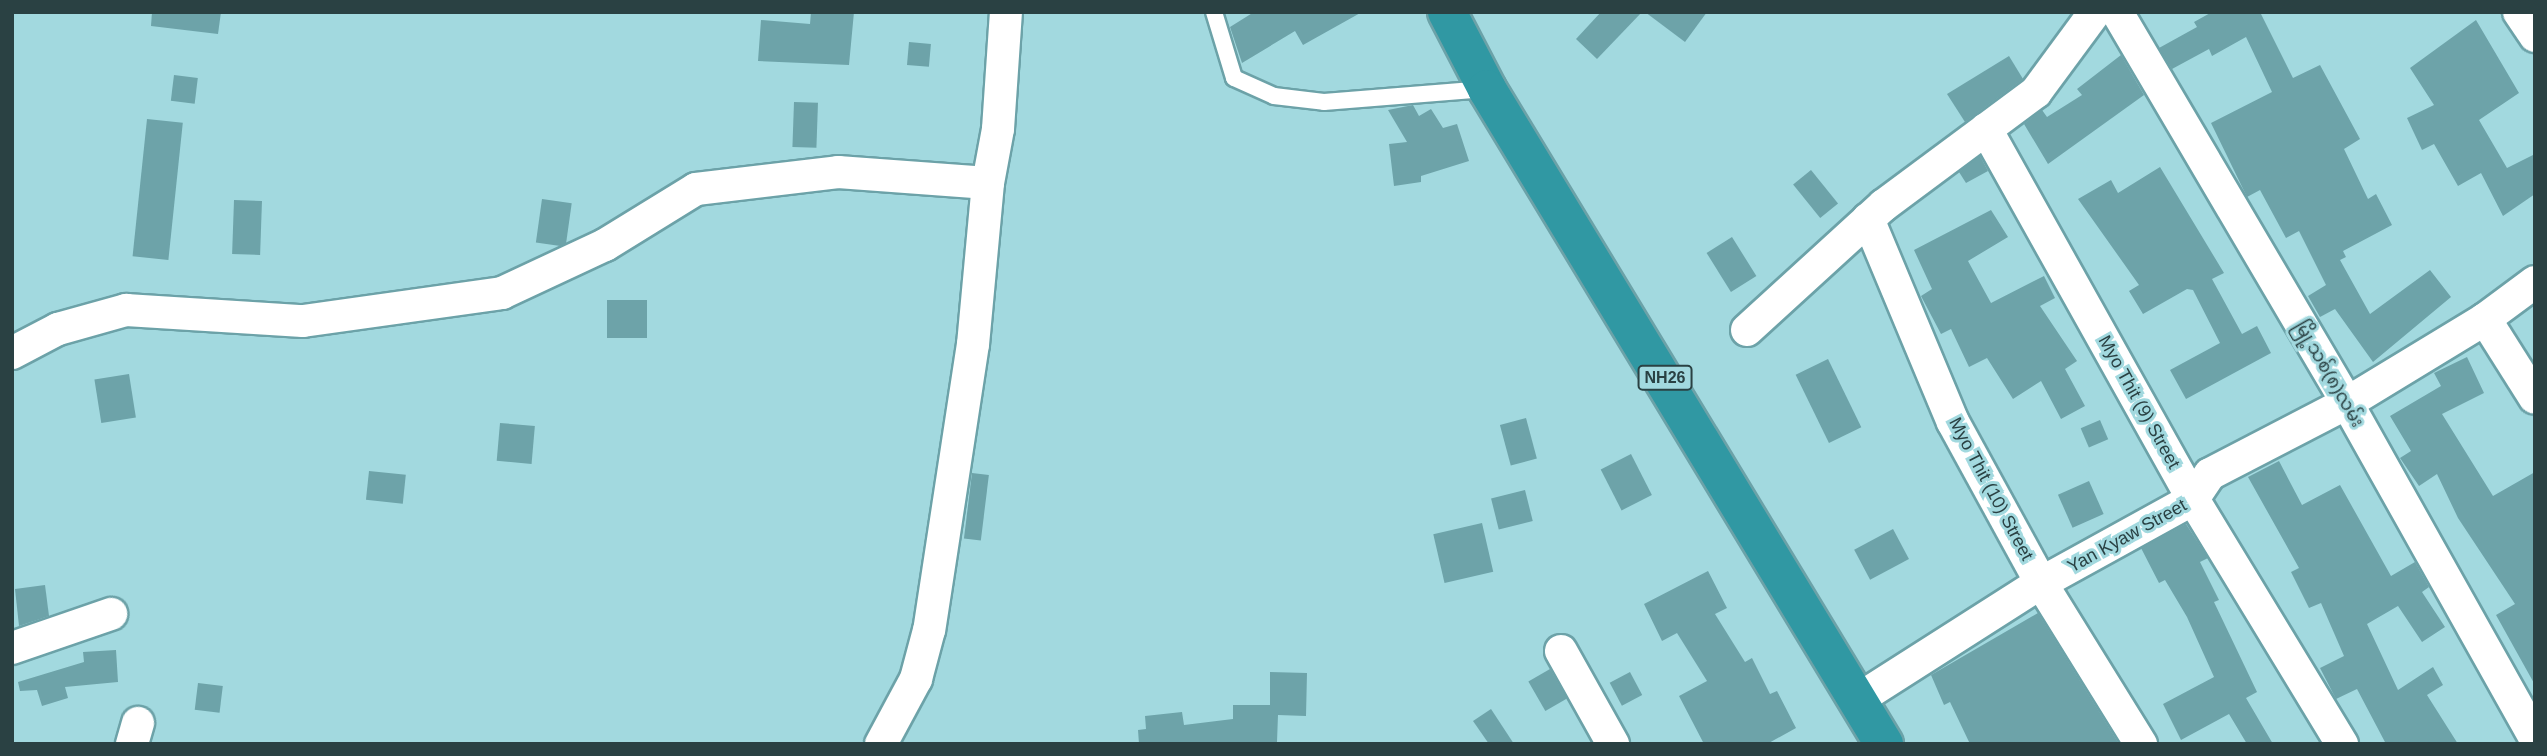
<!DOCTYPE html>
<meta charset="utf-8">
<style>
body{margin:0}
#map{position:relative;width:2547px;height:756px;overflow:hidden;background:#a2d9df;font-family:Arial,"Noto Sans Myanmar",sans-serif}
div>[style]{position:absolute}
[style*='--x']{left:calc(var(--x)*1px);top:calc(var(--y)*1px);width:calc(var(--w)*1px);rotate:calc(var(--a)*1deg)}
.building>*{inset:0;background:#6da3a9;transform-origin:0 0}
.roads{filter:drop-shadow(2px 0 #6ca2a8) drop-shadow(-2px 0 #6ca2a8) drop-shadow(0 2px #6ca2a8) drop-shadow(0 -2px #6ca2a8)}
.lane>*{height:16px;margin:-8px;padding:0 8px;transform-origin:8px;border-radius:8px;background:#fff}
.street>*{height:32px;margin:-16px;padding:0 16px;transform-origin:16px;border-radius:16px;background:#fff}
.highway>*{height:38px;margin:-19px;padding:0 19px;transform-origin:19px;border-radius:19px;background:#3098a3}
span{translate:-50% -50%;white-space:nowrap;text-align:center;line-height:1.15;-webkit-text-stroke:6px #a2d9df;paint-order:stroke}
.shield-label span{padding:2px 5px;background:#a2d9df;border:2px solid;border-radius:5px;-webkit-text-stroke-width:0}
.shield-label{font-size:16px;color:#2a4143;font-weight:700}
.street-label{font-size:18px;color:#2a4143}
.frame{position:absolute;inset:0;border:14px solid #2a4143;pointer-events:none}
</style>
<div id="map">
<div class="building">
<i style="clip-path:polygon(152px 12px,221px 12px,218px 34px,151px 26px)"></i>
<i style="clip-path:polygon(811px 12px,854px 12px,849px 65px,758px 61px,761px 20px,810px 24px)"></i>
<i style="clip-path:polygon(1254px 12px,1362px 12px,1303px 45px,1295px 31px,1242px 63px,1230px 27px)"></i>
<i style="clip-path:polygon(1601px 12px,1642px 12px,1597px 59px,1576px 39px)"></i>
<i style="clip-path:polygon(1645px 12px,1707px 12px,1685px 42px)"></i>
<i style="clip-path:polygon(2212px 12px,2260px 12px,2293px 78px,2320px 65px,2360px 139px,2344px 149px,2368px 199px,2376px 194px,2392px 225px,2343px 251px,2346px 257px,2340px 260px,2370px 314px,2430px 270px,2451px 297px,2373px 362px,2335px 309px,2320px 317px,2308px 296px,2326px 285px,2299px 231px,2286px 238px,2260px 190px,2247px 197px,2211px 123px,2272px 92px,2246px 37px,2212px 56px,2209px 49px,2172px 69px,2159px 48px,2197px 27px,2194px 22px)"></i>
<i style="clip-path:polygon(2476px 20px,2519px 93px,2479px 120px,2507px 168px,2535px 154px,2535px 194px,2503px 216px,2481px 173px,2458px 186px,2434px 144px,2422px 150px,2407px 118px,2434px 105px,2410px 68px)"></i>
<i style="left:909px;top:42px;width:22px;height:23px;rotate:5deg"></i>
<i style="clip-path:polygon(2121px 55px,2144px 95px,2048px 164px,2024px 124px,2042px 110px,2047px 117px,2082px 95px,2077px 89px)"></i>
<i style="clip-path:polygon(2009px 56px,2023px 79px,1965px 122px,1947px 94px)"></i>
<i style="left:174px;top:75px;width:24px;height:26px;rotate:7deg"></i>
<i style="left:794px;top:102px;width:24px;height:45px;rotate:2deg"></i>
<i style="clip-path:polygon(1413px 105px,1419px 116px,1431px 109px,1443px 128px,1457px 124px,1469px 161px,1421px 176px,1421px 182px,1394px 186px,1389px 144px,1407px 142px,1388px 110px)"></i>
<i style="left:147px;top:119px;width:36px;height:138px;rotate:6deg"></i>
<i style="clip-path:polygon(1980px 156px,1988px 171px,1966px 183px,1959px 172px)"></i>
<i style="clip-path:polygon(2160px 167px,2224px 273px,2212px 279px,2242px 334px,2257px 326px,2271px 353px,2186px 399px,2170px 370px,2220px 343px,2193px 290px,2187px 289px,2143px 314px,2129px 291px,2139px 285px,2078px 199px,2111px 180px,2118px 193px)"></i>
<i style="left:1811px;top:170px;width:43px;height:23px;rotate:51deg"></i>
<i style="left:542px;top:199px;width:30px;height:44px;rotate:8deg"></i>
<i style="left:234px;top:200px;width:28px;height:54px;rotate:2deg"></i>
<i style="clip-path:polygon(1991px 210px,2008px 237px,1968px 261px,1991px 303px,2044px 276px,2055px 298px,2040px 306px,2077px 361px,2065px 369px,2085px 406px,2061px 419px,2041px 381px,2013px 399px,1987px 358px,1969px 367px,1951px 329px,1941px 334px,1921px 296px,1932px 289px,1914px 250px)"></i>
<i style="left:1732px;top:237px;width:46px;height:30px;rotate:58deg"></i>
<i style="left:607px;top:300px;width:40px;height:38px"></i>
<i style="clip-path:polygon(2467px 357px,2484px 393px,2442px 414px,2493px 496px,2535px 472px,2535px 685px,2496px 615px,2515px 604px,2458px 518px,2437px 474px,2419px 486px,2400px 458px,2411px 451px,2390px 416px,2441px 386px,2434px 373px)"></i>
<i style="left:1828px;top:359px;width:76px;height:36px;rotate:64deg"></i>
<i style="left:129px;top:374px;width:44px;height:35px;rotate:81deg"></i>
<i style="left:1526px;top:418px;width:42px;height:27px;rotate:75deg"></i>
<i style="left:2100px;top:420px;width:21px;height:21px;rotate:67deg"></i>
<i style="left:500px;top:423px;width:35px;height:38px;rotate:5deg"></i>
<i style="left:1631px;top:454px;width:46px;height:34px;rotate:63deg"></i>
<i style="clip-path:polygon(2279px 461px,2302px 505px,2340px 485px,2391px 576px,2415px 562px,2429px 587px,2422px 592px,2445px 627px,2422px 642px,2398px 606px,2367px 624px,2398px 690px,2433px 667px,2443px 685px,2427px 695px,2458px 744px,2386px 744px,2357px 689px,2336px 699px,2320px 668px,2344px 656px,2321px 603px,2309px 608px,2291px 572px,2299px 568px,2248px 477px)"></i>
<i style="left:369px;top:471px;width:37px;height:29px;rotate:6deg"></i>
<i style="left:972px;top:473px;width:17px;height:66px;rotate:7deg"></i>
<i style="left:2089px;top:481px;width:36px;height:34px;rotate:66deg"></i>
<i style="left:1525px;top:490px;width:32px;height:35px;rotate:76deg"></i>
<i style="left:1482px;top:523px;width:50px;height:50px;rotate:77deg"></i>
<i style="clip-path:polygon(2186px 524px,2208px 558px,2200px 562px,2219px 600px,2214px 602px,2257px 692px,2246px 698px,2273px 744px,2247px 744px,2229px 714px,2181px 740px,2163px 704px,2214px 677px,2187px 617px,2165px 580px,2159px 583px,2141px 548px)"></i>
<i style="left:1893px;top:529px;width:34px;height:44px;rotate:62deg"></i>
<i style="clip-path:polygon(1708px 571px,1727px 608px,1715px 614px,1745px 662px,1752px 658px,1770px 694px,1777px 691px,1796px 728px,1767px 744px,1704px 744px,1679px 696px,1707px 681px,1677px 633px,1662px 641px,1644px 604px)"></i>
<i style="clip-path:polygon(45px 585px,49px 616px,19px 626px,15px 589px)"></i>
<i style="clip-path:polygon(2038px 613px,2119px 744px,1970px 744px,1950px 702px,1944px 705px,1931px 675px)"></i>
<i style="clip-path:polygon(116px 650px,118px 682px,65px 687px,68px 698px,42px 706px,37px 690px,20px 691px,18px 682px,84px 662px,83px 652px)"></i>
<i style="left:1550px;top:669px;width:34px;height:25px;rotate:60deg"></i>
<i style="clip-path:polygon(1270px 672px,1307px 673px,1306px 716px,1278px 715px,1277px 742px,1139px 744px,1138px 730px,1146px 729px,1145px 716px,1182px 712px,1184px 725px,1233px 719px,1233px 705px,1270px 705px)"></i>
<i style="left:1630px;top:672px;width:26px;height:23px;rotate:62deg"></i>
<i style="left:198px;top:683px;width:25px;height:27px;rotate:7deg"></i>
<i style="clip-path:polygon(1491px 709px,1514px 744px,1489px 744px,1473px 721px)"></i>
</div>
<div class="roads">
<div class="lane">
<i style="--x:1214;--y:12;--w:69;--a:73.1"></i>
<i style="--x:1234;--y:78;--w:44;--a:24.2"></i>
<i style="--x:1274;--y:96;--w:50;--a:6.8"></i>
<i style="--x:1324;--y:102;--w:162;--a:-4.6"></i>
</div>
<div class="street">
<i style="--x:2117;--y:12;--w:454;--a:59.5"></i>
<i style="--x:2347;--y:403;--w:384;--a:60.7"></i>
<i style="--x:2519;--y:12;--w:29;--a:56"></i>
<i style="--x:1986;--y:129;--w:424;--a:60.8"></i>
<i style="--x:2193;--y:499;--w:287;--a:58.7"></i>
<i style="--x:988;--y:183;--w:55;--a:-79.5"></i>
<i style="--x:998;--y:129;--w:117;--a:-86.1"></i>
<i style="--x:1868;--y:219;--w:220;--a:67.3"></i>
<i style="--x:1953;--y:422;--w:183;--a:61.3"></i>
<i style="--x:2041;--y:583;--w:190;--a:58.2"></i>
<i style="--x:2485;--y:319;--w:93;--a:57.7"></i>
<i style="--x:1747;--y:330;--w:185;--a:-42.4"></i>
<i style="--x:1884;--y:205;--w:189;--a:-36.6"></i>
<i style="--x:2036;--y:92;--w:99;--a:-53.6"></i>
<i style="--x:12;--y:353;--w:52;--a:-27.6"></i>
<i style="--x:58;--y:329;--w:71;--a:-15.6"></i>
<i style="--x:126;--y:310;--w:177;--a:3.6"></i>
<i style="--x:303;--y:321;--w:201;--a:-8"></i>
<i style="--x:502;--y:293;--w:114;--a:-25"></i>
<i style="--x:605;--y:245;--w:107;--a:-31.6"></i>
<i style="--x:696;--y:189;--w:143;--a:-6.8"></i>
<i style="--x:838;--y:172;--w:150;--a:4.2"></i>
<i style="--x:988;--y:183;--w:162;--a:95.3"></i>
<i style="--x:973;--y:344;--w:289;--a:98.7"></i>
<i style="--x:929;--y:630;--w:51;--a:104.9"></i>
<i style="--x:916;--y:679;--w:74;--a:118.3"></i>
<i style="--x:12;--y:648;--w:105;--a:-19"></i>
<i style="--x:1561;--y:651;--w:107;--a:60.8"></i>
<i style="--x:1857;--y:700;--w:218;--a:-32.5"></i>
<i style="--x:2041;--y:583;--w:174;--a:-28.9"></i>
<i style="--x:2193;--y:499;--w:30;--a:-56"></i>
<i style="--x:2210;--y:474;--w:154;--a:-27.4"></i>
<i style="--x:2347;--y:403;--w:162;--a:-31.3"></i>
<i style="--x:2485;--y:319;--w:62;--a:-36.5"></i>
<i style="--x:132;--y:744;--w:22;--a:-74"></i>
</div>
<div class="highway">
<i style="--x:1447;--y:12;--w:87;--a:62.5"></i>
<i style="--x:1487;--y:89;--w:766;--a:58.78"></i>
</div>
</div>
<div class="shield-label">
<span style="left:1665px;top:378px">NH26</span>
</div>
<div class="street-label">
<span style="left:2329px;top:374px;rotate:60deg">မြို့သစ်(၈)လမ်း</span>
<span style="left:2139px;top:402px;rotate:61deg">Myo Thit (9) Street</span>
<span style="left:1991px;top:489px;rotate:62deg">Myo Thit (10) Street</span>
<span style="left:2127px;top:536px;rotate:-29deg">Yan Kyaw Street</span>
</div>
<div class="frame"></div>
</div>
